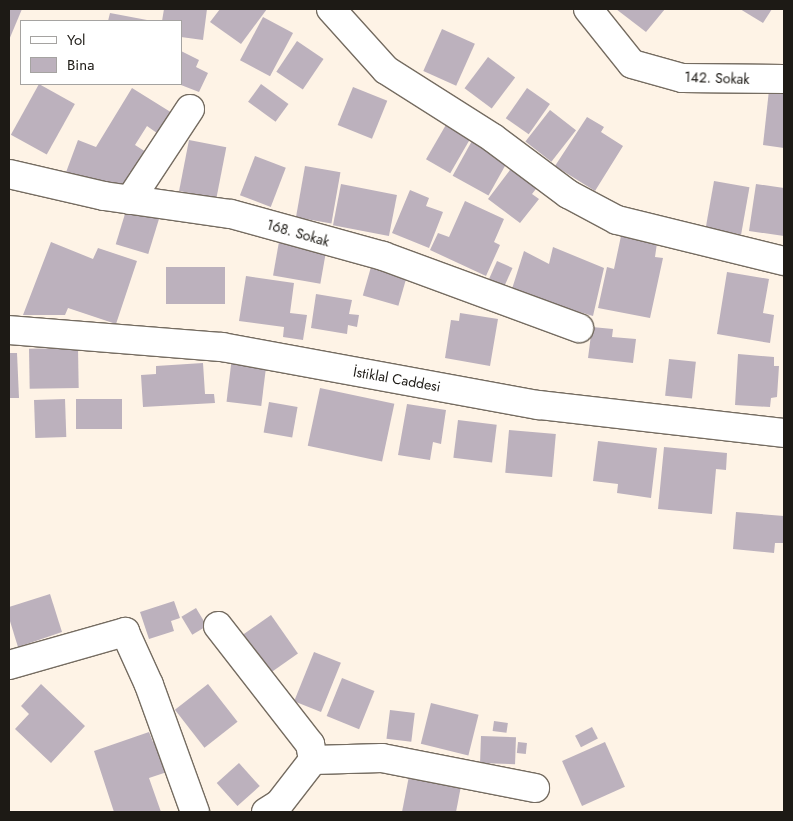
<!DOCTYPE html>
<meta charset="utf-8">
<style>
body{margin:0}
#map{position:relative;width:793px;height:821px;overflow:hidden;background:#fef3e6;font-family:Jost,sans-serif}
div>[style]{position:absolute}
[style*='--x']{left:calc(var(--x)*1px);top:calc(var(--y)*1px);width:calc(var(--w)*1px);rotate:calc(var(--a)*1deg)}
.building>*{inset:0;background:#bcb1bd;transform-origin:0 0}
.roads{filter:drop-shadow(1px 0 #756c61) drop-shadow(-1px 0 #756c61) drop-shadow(0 1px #756c61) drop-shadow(0 -1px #756c61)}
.minor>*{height:28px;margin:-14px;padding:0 14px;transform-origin:14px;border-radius:14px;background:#fff}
span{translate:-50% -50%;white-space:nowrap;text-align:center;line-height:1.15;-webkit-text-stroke:4px #fff;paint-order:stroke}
.street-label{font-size:14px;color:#1d1a15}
.frame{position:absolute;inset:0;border:10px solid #1d1a15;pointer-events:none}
.legend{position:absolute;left:20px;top:20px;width:162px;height:65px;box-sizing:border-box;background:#fff;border:1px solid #a5a3a1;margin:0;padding:6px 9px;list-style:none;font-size:15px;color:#1d1a15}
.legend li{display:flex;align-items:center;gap:10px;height:25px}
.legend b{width:25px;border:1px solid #a5a3a1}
</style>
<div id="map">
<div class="building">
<i style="clip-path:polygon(9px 9px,22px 9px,9px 40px)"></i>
<i style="clip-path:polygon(164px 9px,207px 9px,203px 40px,181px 37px,181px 21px,162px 21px)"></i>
<i style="clip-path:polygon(220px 9px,267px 9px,241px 44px,210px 22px)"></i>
<i style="clip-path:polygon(616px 9px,665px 9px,646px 32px)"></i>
<i style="clip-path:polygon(740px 9px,772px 9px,763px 23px)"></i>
<i style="clip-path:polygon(110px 13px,147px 20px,147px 21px,108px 21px)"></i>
<i style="left:263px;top:17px;width:34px;height:49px;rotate:28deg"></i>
<i style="left:442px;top:29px;width:36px;height:46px;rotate:24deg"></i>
<i style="left:297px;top:41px;width:32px;height:37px;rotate:34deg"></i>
<i style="clip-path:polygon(181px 51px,199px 60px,196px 67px,208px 73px,199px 92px,181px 85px)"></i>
<i style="left:488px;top:57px;width:34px;height:39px;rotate:37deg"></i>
<i style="left:39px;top:84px;width:41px;height:58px;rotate:29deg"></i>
<i style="left:261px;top:84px;width:34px;height:22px;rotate:36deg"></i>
<i style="left:353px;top:87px;width:37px;height:41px;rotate:22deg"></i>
<i style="clip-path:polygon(132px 88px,177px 116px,164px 138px,147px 126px,135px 145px,146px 152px,132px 174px,130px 172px,122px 187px,65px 175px,78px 140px,96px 147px)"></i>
<i style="left:527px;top:88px;width:28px;height:37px;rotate:35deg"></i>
<i style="clip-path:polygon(769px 90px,784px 92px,784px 148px,763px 145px)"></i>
<i style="left:550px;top:110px;width:33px;height:40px;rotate:38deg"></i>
<i style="clip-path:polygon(587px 117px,604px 127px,601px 132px,623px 146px,595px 191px,555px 166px)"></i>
<i style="left:447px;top:123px;width:28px;height:42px;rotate:30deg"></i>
<i style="left:473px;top:139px;width:41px;height:42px;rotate:29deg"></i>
<i style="left:189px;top:140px;width:38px;height:52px;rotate:11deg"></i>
<i style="left:255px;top:156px;width:33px;height:42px;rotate:21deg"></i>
<i style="left:305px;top:166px;width:36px;height:52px;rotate:10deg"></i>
<i style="clip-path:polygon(513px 166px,539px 185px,532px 194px,539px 199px,520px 223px,488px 199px)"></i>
<i style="left:714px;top:181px;width:36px;height:48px;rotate:10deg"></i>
<i style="left:341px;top:184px;width:57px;height:42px;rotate:11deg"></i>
<i style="clip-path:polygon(756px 184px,784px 188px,784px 236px,749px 231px)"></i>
<i style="clip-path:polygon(410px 190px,429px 198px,426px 206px,443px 212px,429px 248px,392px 233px)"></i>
<i style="clip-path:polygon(465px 201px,504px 219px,494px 242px,500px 245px,486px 276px,430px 250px,438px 233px,449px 237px)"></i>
<i style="left:128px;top:204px;width:34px;height:42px;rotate:17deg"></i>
<i style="left:280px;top:236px;width:48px;height:40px;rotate:10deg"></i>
<i style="clip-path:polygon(621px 236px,657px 243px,655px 257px,663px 258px,650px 318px,598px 308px,607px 267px,614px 269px)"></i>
<i style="clip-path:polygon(51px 242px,93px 259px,98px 248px,137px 261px,116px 324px,68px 308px,65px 315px,23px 315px)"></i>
<i style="clip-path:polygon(553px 247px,604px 268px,593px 316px,511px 292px,524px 251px,549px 264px)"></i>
<i style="left:373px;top:260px;width:37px;height:37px;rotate:16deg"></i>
<i style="left:497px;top:261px;width:17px;height:21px;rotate:24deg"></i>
<i style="left:225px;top:267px;width:37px;height:59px;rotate:90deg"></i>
<i style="clip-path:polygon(727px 272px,769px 279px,763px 313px,774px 315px,770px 343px,717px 334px)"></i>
<i style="clip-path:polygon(246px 276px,294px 283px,290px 313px,307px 315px,303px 340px,283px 337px,284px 327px,239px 321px)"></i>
<i style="clip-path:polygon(316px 294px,352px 300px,349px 314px,359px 315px,357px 327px,348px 325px,347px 334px,311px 328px)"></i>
<i style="clip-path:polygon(460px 313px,498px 319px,490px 366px,445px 358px,451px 320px,459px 321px)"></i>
<i style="clip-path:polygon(592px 327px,613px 329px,612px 337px,636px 339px,633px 363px,588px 358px)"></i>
<i style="left:78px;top:348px;width:40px;height:49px;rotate:89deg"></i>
<i style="clip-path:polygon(9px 353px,17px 353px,19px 398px,9px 398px)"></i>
<i style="clip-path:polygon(738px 354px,774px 357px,774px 366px,779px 366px,777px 397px,771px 398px,770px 407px,735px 405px)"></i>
<i style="left:232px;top:357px;width:35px;height:45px;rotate:7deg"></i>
<i style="left:669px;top:359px;width:27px;height:37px;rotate:6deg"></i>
<i style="clip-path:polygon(203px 363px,205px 394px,214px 394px,215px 403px,143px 407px,141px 375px,156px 374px,156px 366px)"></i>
<i style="left:320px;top:388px;width:76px;height:59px;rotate:12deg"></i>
<i style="left:65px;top:399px;width:38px;height:31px;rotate:88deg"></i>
<i style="left:122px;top:399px;width:30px;height:46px;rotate:90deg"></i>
<i style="left:269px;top:402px;width:29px;height:31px;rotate:10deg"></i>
<i style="clip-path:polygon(407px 404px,446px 410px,441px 444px,433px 442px,430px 460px,398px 455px)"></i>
<i style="left:458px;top:420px;width:39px;height:38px;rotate:7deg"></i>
<i style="left:509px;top:430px;width:47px;height:43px;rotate:5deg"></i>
<i style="clip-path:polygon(598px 441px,657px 448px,651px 498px,617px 493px,618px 484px,593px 481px)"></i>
<i style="clip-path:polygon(664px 447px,727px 453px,726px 470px,716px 469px,712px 514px,658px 509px)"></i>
<i style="clip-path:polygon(736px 512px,784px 516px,784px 543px,775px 543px,774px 553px,733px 549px)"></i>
<i style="clip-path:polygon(50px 594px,62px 632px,18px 647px,9px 618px,9px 607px)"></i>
<i style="clip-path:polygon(174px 601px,180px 618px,171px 621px,174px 631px,149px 639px,140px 612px)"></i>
<i style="left:196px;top:608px;width:21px;height:17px;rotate:59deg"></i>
<i style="left:271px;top:615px;width:47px;height:40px;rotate:55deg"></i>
<i style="left:314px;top:652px;width:29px;height:53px;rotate:22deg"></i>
<i style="left:342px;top:678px;width:35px;height:41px;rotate:22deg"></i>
<i style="clip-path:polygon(41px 684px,85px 726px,51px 763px,15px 729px,29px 714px,21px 706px)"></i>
<i style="left:208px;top:684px;width:48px;height:42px;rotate:52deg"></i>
<i style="left:431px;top:703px;width:49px;height:42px;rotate:14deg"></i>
<i style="left:390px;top:710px;width:25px;height:29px;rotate:7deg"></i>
<i style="left:494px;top:721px;width:14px;height:10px;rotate:8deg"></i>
<i style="left:592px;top:727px;width:13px;height:19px;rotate:63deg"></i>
<i style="clip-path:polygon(149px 732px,153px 742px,159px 740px,170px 771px,149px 778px,161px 812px,114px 812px,94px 751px)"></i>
<i style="left:481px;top:736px;width:35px;height:27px;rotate:2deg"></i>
<i style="left:518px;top:742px;width:9px;height:11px;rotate:6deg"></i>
<i style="left:605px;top:742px;width:49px;height:47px;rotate:66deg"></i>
<i style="left:239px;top:763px;width:31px;height:30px;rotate:48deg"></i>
<i style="clip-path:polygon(409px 776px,461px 786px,456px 812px,402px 812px)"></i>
</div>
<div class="roads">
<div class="minor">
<i style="--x:331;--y:9;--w:82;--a:48"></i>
<i style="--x:386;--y:70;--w:127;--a:32.4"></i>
<i style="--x:493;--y:138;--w:94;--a:36.7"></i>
<i style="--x:568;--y:194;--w:55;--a:28"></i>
<i style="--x:617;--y:220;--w:172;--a:13.8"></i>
<i style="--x:588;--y:9;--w:70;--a:51.3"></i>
<i style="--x:632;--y:64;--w:52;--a:15.6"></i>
<i style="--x:682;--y:78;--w:102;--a:0.6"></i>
<i style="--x:9;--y:174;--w:98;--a:13"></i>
<i style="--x:104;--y:196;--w:128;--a:8.1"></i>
<i style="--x:231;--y:214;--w:158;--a:15.4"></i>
<i style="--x:383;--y:256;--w:209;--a:20.2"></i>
<i style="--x:130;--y:200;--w:109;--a:-56.6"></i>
<i style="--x:9;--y:330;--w:214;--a:4.6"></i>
<i style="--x:222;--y:347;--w:322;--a:10.4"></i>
<i style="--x:539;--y:405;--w:247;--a:6.5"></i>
<i style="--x:218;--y:626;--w:150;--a:52.1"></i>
<i style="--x:310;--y:744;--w:16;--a:79"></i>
<i style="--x:9;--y:665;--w:121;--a:-15.9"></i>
<i style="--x:125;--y:632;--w:58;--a:65.6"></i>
<i style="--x:149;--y:685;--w:135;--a:70.1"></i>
<i style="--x:266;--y:812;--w:15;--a:-32"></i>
<i style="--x:279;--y:804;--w:56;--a:-52.3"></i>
<i style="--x:313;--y:760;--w:69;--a:-1.7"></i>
<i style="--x:382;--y:758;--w:156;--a:11.1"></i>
</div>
</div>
<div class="street-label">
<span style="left:717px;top:78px;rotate:2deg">142. Sokak</span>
<span style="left:298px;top:233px;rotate:16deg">168. Sokak</span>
<span style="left:397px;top:379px;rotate:10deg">İstiklal Caddesi</span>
</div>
<div class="frame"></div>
<ul class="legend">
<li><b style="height:6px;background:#fff"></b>Yol</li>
<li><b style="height:14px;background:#bcb1bd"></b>Bina</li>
</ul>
</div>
